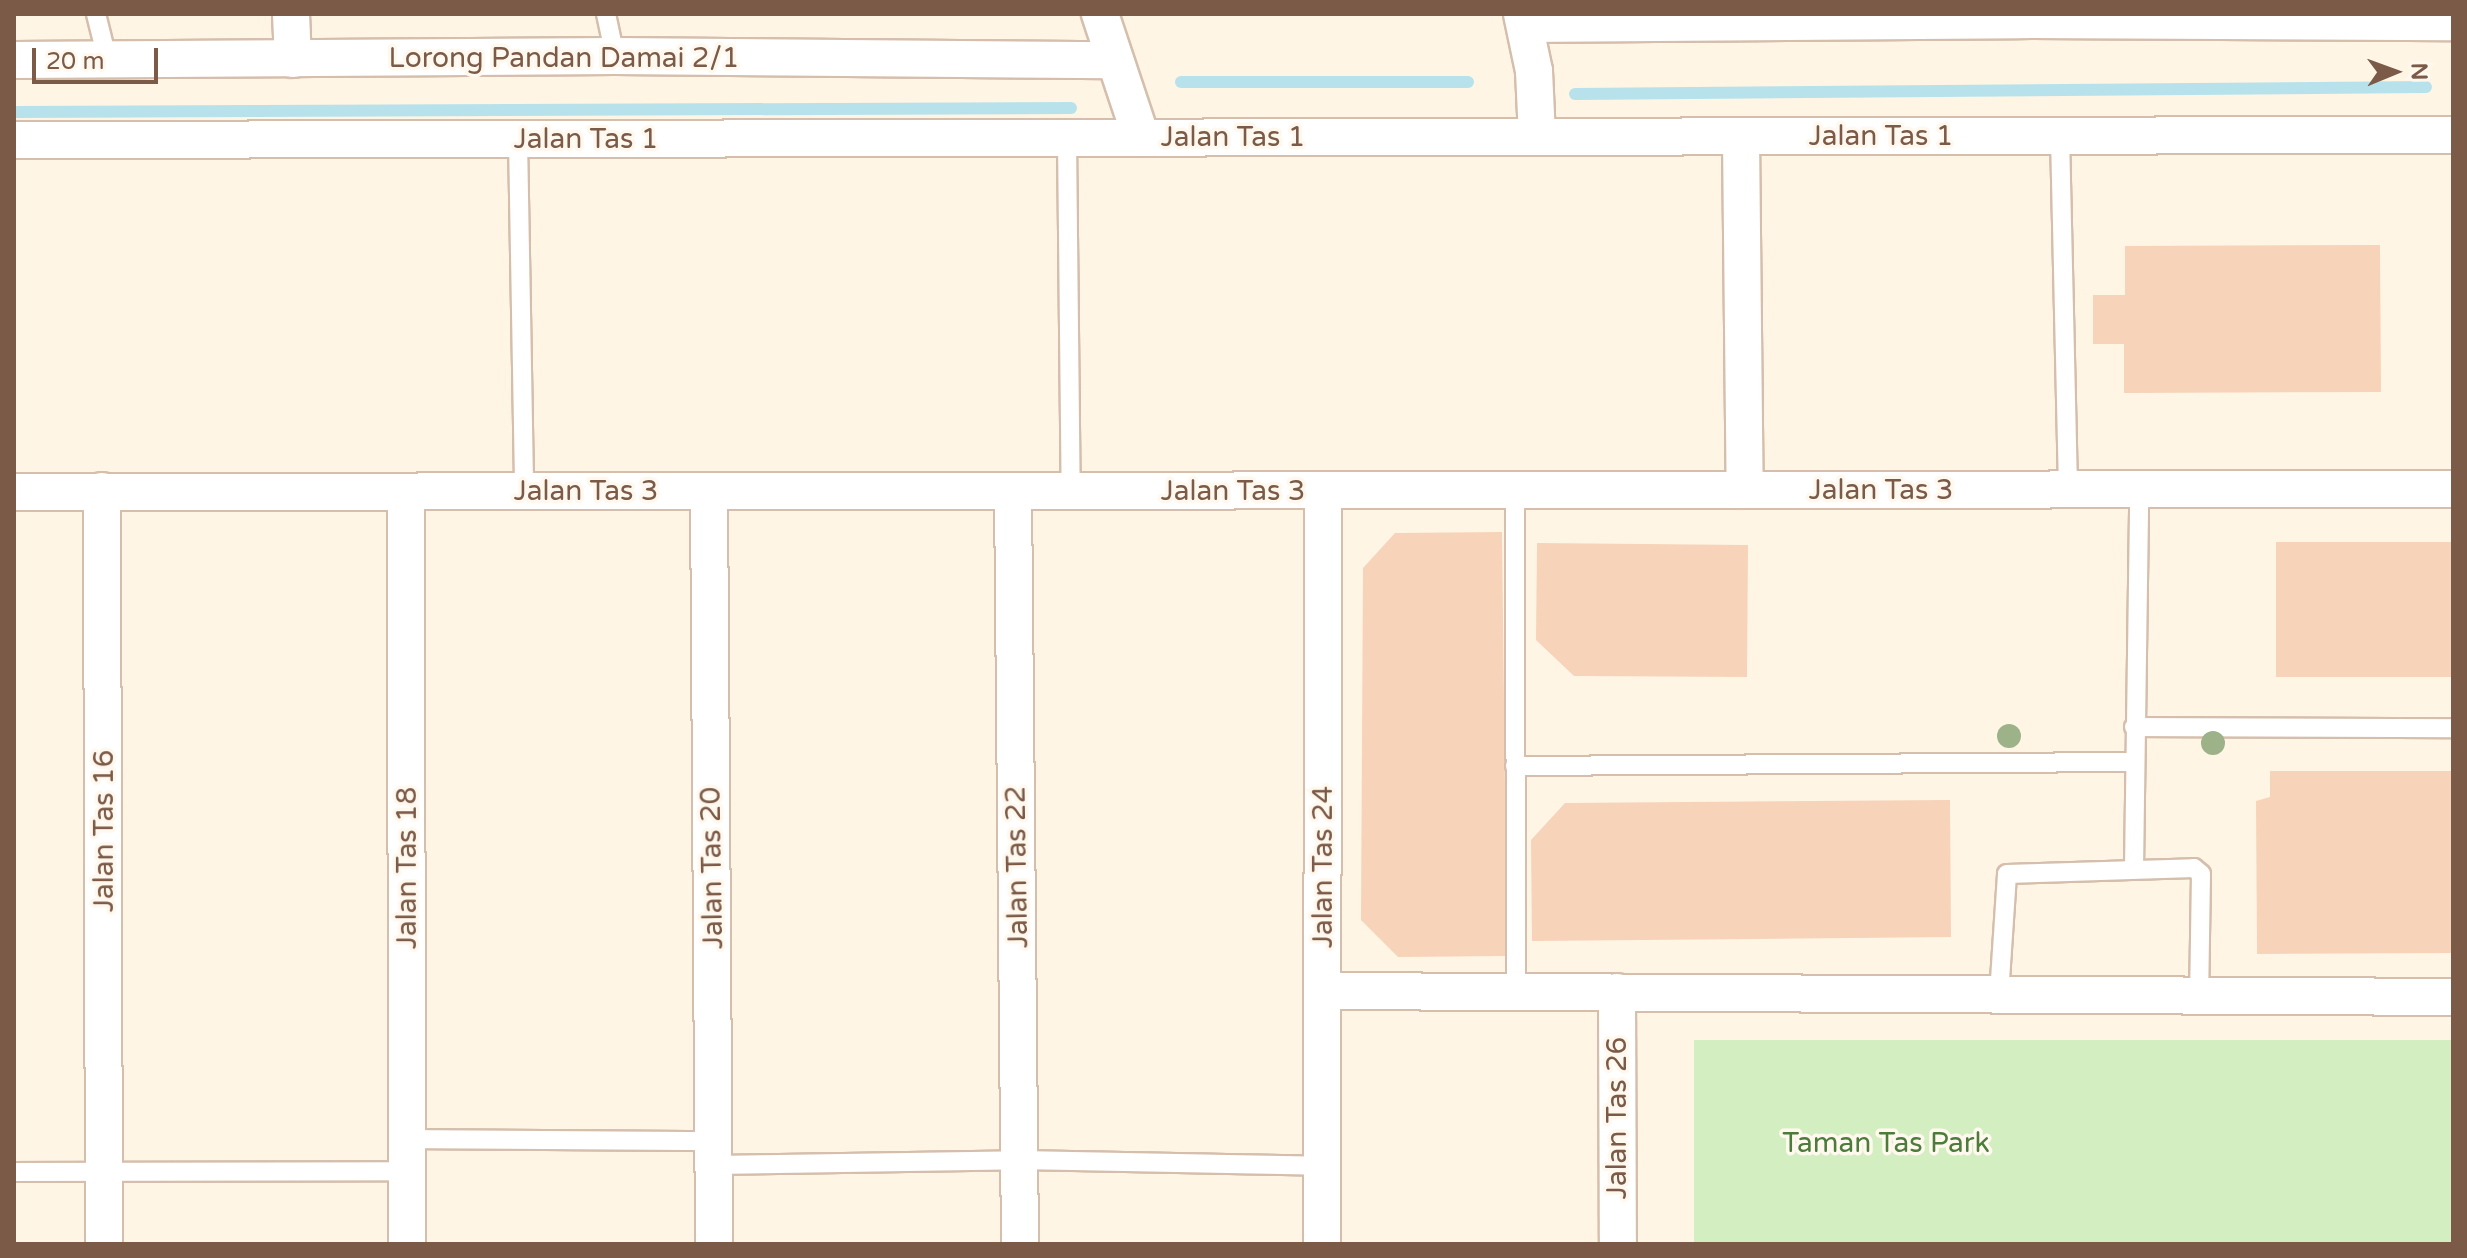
<!DOCTYPE html>
<style>
body{margin:0}
#map{position:relative;width:2467px;height:1258px;overflow:hidden;background:#fff5e5;font-family:"Varela Round",sans-serif}
div>[style]{position:absolute}
[style*='--x']{left:calc(var(--x)*1px);top:calc(var(--y)*1px);width:calc(var(--w)*1px);rotate:calc(var(--a)*1deg)}
.green>*{inset:0;background:#d3eec1;transform-origin:0 0}
.stream>*{height:12px;margin:-6px;padding:0 6px;transform-origin:6px;border-radius:6px;background:#b7e2eb}
.building>*{inset:0;background:#f7d3b9;transform-origin:0 0}
.roads{filter:drop-shadow(2px 0 #d5beac) drop-shadow(-2px 0 #d5beac) drop-shadow(0 2px #d5beac) drop-shadow(0 -2px #d5beac)}
.service>*{height:18px;margin:-9px;padding:0 9px;transform-origin:9px;border-radius:9px;background:#fff}
.minor>*{height:36px;margin:-18px;padding:0 18px;transform-origin:18px;border-radius:18px;background:#fff}
.trees>*{width:24px;height:24px;margin:-12px;border-radius:50%;background:#9db288}
span{translate:-50% -50%;white-space:nowrap;text-align:center;line-height:1.15;-webkit-text-stroke:7px #fff8ee;paint-order:stroke}
.street-label{font-size:28px;color:#7b5a47}
.park-label{font-size:28px;color:#4c7c3b}
.frame{position:absolute;inset:0;border:16px solid #7b5a47;pointer-events:none}
.north{position:absolute;left:2355px;top:32px;width:80px;height:80px;-webkit-text-stroke:6px #fff8ee;paint-order:stroke;rotate:89deg;font-size:22px;font-weight:700;line-height:32px;text-align:center;color:#7b5a47}
.north::after{content:'';display:block;margin:auto;width:28px;height:36px;background:#7b5a47;clip-path:polygon(50% 0,100% 100%,50% 72%,0 100%)}
.scale{position:absolute;left:32px;top:48px;width:126px;height:36px;box-sizing:border-box;border:4px solid #7b5a47;border-top:0;padding-left:10px;font-size:24px;line-height:28px;white-space:nowrap;color:#7b5a47;-webkit-text-stroke:6px #fff8ee;paint-order:stroke}
</style>
<div id="map">
<div class="green">
<i style="left:1694px;top:1040px;width:759px;height:204px"></i>
</div>
<div class="stream">
<i style="--x:1181;--y:82;--w:287;--a:0"></i>
<i style="--x:1575;--y:94;--w:851;--a:-0.47"></i>
<i style="--x:14;--y:112;--w:1057;--a:-0.22"></i>
</div>
<div class="building">
<i style="clip-path:polygon(2380px 245px,2381px 392px,2124px 393px,2124px 344px,2093px 344px,2093px 295px,2125px 295px,2125px 246px)"></i>
<i style="clip-path:polygon(1502px 532px,1507px 956px,1398px 957px,1361px 920px,1363px 568px,1395px 533px)"></i>
<i style="left:2276px;top:542px;width:177px;height:135px"></i>
<i style="clip-path:polygon(1537px 543px,1748px 545px,1747px 677px,1574px 676px,1536px 640px)"></i>
<i style="clip-path:polygon(2270px 771px,2453px 771px,2453px 953px,2257px 954px,2256px 801px,2270px 797px)"></i>
<i style="clip-path:polygon(1950px 800px,1951px 937px,1532px 941px,1531px 840px,1565px 803px)"></i>
</div>
<div class="roads">
<div class="service">
<i style="--x:96;--y:14;--w:49;--a:76"></i>
<i style="--x:606;--y:14;--w:43;--a:77.9"></i>
<i style="--x:2060;--y:136;--w:354;--a:88.7"></i>
<i style="--x:1067;--y:138;--w:353;--a:89.4"></i>
<i style="--x:518;--y:139;--w:352;--a:89"></i>
<i style="--x:1515;--y:491;--w:501;--a:89.89"></i>
<i style="--x:2134;--y:727;--w:319;--a:0.2"></i>
<i style="--x:1515;--y:766;--w:618;--a:-0.37"></i>
<i style="--x:2134;--y:869;--w:379;--a:-89.2"></i>
<i style="--x:1999;--y:995;--w:121;--a:-86.2"></i>
<i style="--x:2007;--y:874;--w:187;--a:-1.8"></i>
<i style="--x:2194;--y:868;--w:9;--a:41"></i>
<i style="--x:2201;--y:874;--w:122;--a:90.9"></i>
<i style="--x:408;--y:1139;--w:307;--a:0.4"></i>
<i style="--x:714;--y:1165;--w:306;--a:-0.9"></i>
<i style="--x:1020;--y:1160;--w:302;--a:1.1"></i>
<i style="--x:14;--y:1172;--w:393;--a:-0.1"></i>
</div>
<div class="minor">
<i style="--x:291;--y:14;--w:45;--a:87.5"></i>
<i style="--x:1100;--y:14;--w:130;--a:71.6"></i>
<i style="--x:1522;--y:14;--w:58;--a:78.1"></i>
<i style="--x:1534;--y:71;--w:66;--a:87.4"></i>
<i style="--x:1525;--y:24;--w:507;--a:-0.45"></i>
<i style="--x:2032;--y:20;--w:421;--a:0.3"></i>
<i style="--x:14;--y:60;--w:601;--a:-0.38"></i>
<i style="--x:615;--y:56;--w:498;--a:0.5"></i>
<i style="--x:1741;--y:137;--w:353;--a:89.4"></i>
<i style="--x:14;--y:140;--w:2439;--a:-0.12"></i>
<i style="--x:102;--y:491;--w:753;--a:89.85"></i>
<i style="--x:709;--y:491;--w:753;--a:89.62"></i>
<i style="--x:1013;--y:491;--w:753;--a:89.47"></i>
<i style="--x:14;--y:492;--w:2439;--a:-0.07"></i>
<i style="--x:406;--y:492;--w:752;--a:89.92"></i>
<i style="--x:1323;--y:991;--w:1130;--a:0.3"></i>
<i style="--x:1617;--y:992;--w:252;--a:89.8"></i>
<i style="--x:1322;--y:1244;--w:754;--a:-89.92"></i>
</div>
</div>
<div class="trees">
<i style="left:2009px;top:736px"></i>
<i style="left:2213px;top:743px"></i>
</div>
<div class="street-label">
<span style="left:564px;top:58px">Lorong Pandan Damai 2/1</span>
<span style="left:1881px;top:136px">Jalan Tas 1</span>
<span style="left:1233px;top:137px">Jalan Tas 1</span>
<span style="left:586px;top:139px">Jalan Tas 1</span>
<span style="left:1881px;top:490px">Jalan Tas 3</span>
<span style="left:586px;top:491px">Jalan Tas 3</span>
<span style="left:1233px;top:491px">Jalan Tas 3</span>
<span style="left:104px;top:831px;rotate:-90deg">Jalan Tas 16</span>
<span style="left:1017px;top:867px;rotate:-91deg">Jalan Tas 22</span>
<span style="left:1323px;top:867px;rotate:-90deg">Jalan Tas 24</span>
<span style="left:407px;top:868px;rotate:-90deg">Jalan Tas 18</span>
<span style="left:712px;top:868px;rotate:-91deg">Jalan Tas 20</span>
<span style="left:1617px;top:1118px;rotate:-90deg">Jalan Tas 26</span>
</div>
<div class="park-label">
<span style="left:1886px;top:1143px">Taman Tas Park</span>
</div>
<div class="frame"></div>
<div class="north">N</div>
<div class="scale">20 m</div>
</div>
